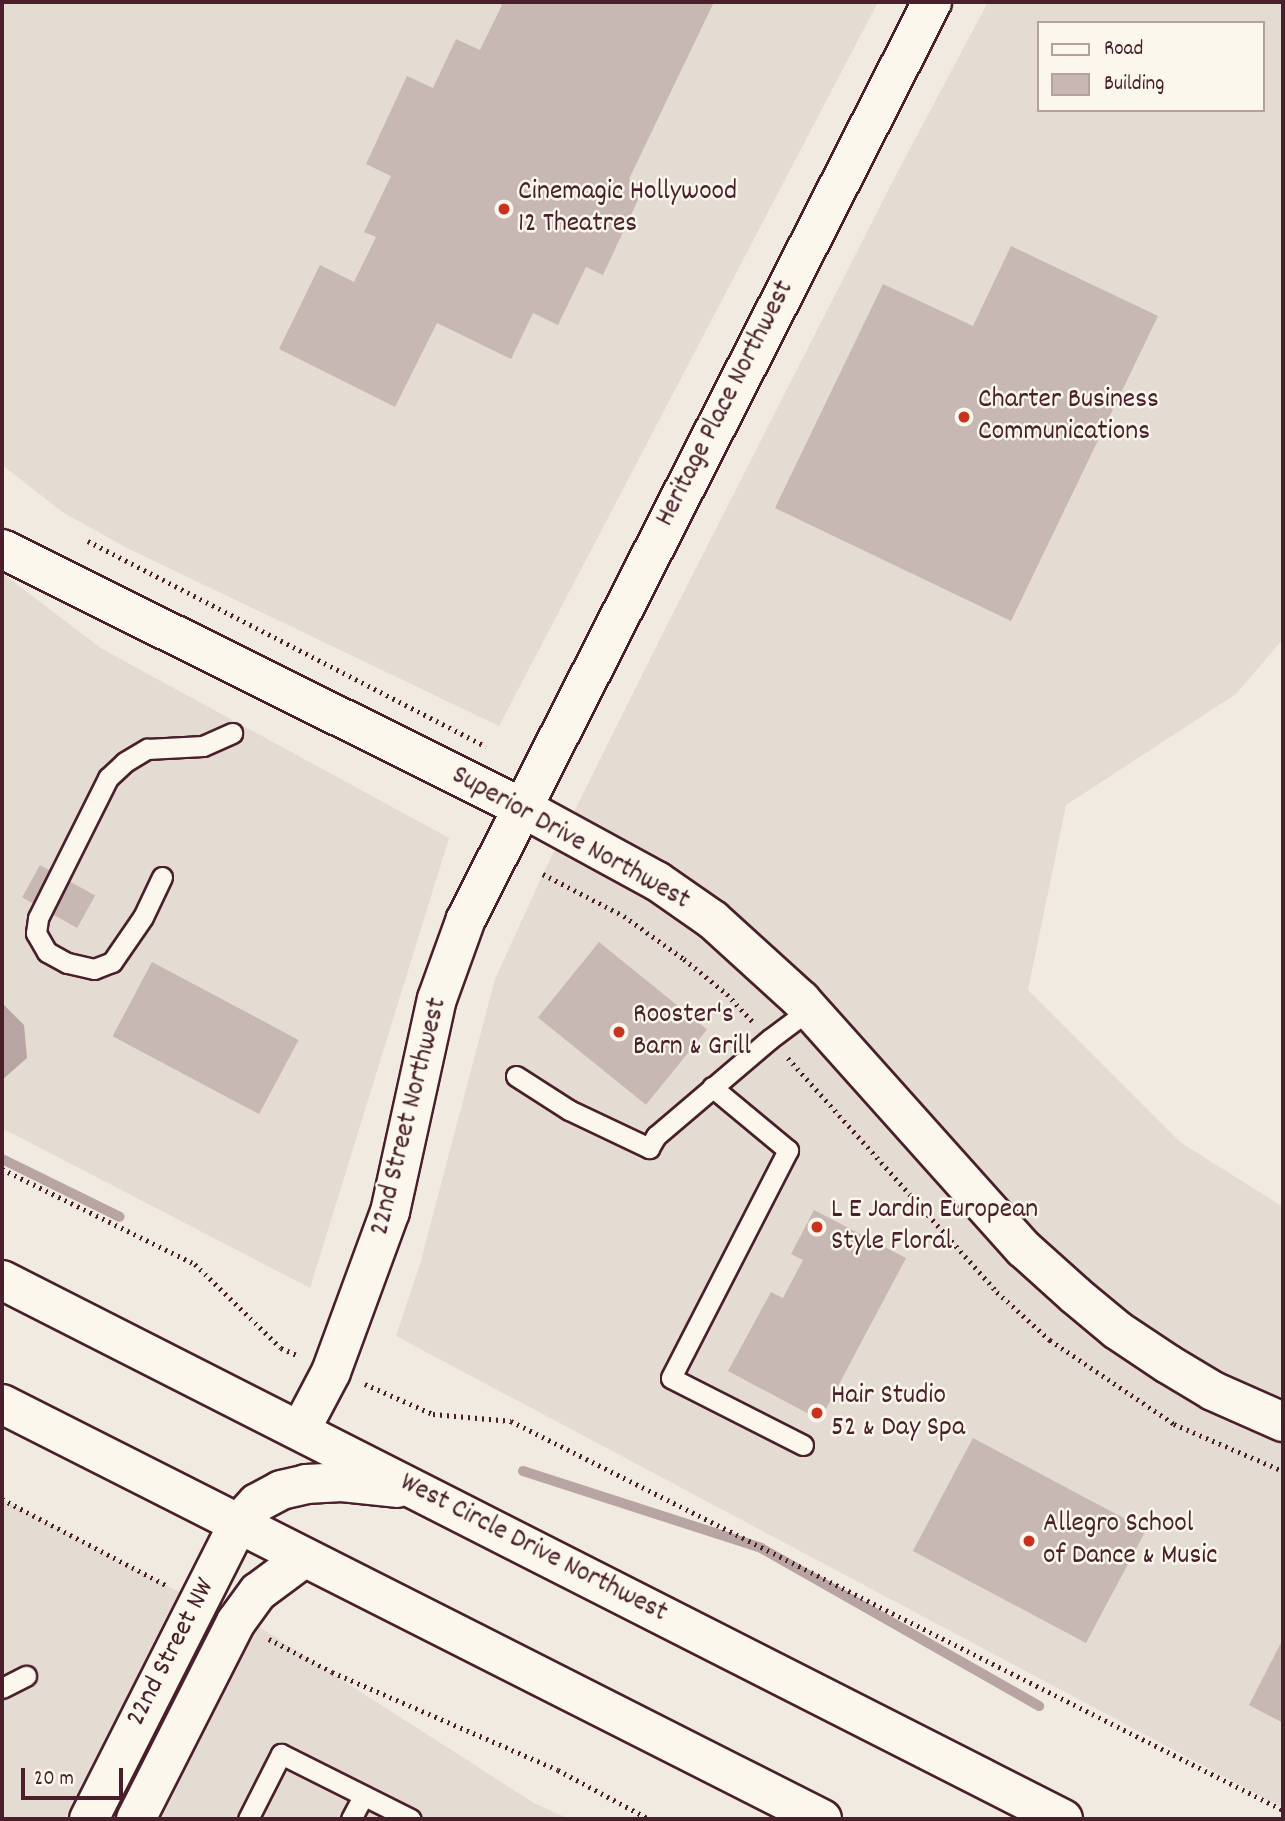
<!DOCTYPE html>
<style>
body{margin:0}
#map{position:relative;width:1285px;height:1821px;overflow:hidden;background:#f0eae0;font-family:Dekko,sans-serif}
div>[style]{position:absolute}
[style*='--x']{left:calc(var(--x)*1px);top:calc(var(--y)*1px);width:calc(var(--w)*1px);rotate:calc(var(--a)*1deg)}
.built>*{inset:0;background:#e4dbd2}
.water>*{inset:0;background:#b8a4a2}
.stream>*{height:10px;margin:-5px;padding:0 5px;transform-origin:5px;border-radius:5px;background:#b8a4a2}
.building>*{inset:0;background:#c8b8b3;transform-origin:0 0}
.path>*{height:4.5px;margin-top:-2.25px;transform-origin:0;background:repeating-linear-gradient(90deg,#4a1f2b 0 2px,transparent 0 7px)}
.roads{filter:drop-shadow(2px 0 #4a1f2b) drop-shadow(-2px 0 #4a1f2b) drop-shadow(0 2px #4a1f2b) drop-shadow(0 -2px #4a1f2b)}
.service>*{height:19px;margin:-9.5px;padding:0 9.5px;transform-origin:9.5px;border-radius:9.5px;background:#fbf7ec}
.minor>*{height:38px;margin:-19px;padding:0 19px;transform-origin:19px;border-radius:19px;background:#fbf7ec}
.tertiary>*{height:38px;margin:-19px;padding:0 19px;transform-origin:19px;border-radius:19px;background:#fbf7ec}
.primary>*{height:38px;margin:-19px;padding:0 19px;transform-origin:19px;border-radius:19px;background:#fbf7ec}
.dots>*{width:19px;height:19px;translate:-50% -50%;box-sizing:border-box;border:4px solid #fbf7ec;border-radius:50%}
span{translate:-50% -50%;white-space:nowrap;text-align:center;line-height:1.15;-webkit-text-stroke:5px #fbf7ec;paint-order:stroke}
.poi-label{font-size:28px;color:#4a1f2b}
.left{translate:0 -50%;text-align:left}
.street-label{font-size:28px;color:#4a1f2b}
.frame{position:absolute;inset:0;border:4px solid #4a1f2b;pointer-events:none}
.legend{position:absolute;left:1037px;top:21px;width:228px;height:91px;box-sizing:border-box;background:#fbf7ec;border:2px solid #b4a19f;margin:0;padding:9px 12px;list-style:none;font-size:21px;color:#4a1f2b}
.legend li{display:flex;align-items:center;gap:14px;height:35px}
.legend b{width:35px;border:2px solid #b4a19f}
.scale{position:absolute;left:21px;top:1768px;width:102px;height:32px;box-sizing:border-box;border:4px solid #4a1f2b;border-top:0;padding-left:9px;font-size:21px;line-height:24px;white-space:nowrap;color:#4a1f2b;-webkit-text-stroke:5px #fbf7ec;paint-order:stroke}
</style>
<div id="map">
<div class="built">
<i style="clip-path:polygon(2px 2px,878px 2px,499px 726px,127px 548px,64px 513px,2px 465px)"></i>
<i style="clip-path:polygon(evenodd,988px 2px,1283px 2px,1283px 639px,1236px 694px,1066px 805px,1028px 990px,1180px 1142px,1283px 1207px,1283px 1808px,396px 1336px,420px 1264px,495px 979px,543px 874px,665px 629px,896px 175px,988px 2px,1038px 23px,1262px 23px,1262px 110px,1038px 110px,1038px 23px)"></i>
<i style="clip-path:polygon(2px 573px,102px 649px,449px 838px,310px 1288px,2px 1128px)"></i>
<i style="clip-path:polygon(2px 1499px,173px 1589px,250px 1621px,534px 1803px,569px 1819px,2px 1819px)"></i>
</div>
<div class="water">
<i style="clip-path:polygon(2px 1003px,24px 1025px,27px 1058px,2px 1080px)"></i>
</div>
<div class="stream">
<i style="--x:2;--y:1159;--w:131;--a:26.2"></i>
<i style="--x:523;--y:1471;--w:250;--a:17.9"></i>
<i style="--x:761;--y:1548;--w:320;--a:29.6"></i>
</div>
<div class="building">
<i style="clip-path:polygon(495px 2px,714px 2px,629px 179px,644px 187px,603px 275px,586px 267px,558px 325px,533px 313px,511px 359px,437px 323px,395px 407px,279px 349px,320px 265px,354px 282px,376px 237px,364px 232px,391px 176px,366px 164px,407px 76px,433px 88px,456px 39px,480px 50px,502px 5px)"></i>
<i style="clip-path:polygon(1011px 246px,1158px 316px,1011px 621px,775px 508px,883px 284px,973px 326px)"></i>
<i style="left:40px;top:865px;width:63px;height:37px;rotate:29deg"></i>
<i style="left:599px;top:942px;width:139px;height:97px;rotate:39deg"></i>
<i style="left:152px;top:962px;width:166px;height:84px;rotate:28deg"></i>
<i style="clip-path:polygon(814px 1210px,906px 1258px,820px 1420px,728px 1371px,771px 1292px,783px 1298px,803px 1260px,791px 1254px)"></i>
<i style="left:973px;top:1438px;width:196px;height:128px;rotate:28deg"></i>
<i style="clip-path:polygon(1283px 1639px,1283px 1723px,1249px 1705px)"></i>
</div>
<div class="path">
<i style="--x:88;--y:541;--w:448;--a:27.3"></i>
<i style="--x:543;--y:874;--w:91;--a:27.4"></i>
<i style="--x:624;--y:916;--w:74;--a:35.6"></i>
<i style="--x:684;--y:959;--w:55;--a:39.1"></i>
<i style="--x:727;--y:994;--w:38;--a:47"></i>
<i style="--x:788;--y:1058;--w:314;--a:48.2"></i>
<i style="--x:997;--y:1292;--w:72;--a:42.2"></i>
<i style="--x:1050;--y:1340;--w:150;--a:34.1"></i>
<i style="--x:1174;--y:1424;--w:119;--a:23.3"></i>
<i style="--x:2;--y:1169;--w:215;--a:26.2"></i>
<i style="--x:195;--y:1264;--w:120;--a:44.3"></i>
<i style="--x:281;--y:1348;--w:20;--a:24"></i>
<i style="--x:365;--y:1384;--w:74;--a:23.8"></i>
<i style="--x:433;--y:1414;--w:78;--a:5.1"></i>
<i style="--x:511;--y:1421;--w:864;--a:26.74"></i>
<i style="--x:2;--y:1499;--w:187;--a:27.7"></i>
<i style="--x:269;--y:1639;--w:71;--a:27.6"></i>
<i style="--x:332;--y:1672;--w:246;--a:23.4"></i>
<i style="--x:558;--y:1770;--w:103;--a:28.3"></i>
</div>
<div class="roads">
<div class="service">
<i style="--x:162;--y:877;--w:44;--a:115.4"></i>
<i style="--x:143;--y:917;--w:55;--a:124.6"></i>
<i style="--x:112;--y:962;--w:19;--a:159"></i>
<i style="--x:94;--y:969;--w:28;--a:-167"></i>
<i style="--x:67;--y:963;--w:23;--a:-151"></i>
<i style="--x:47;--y:952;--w:22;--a:-120"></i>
<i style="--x:36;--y:933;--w:15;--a:-82"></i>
<i style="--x:38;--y:918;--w:157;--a:-63.4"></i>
<i style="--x:108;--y:778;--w:23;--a:-43"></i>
<i style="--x:125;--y:762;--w:26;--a:-31"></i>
<i style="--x:147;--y:749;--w:56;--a:-3.1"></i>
<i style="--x:203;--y:746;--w:32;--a:-24"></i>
<i style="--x:516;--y:1076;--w:63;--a:32.7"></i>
<i style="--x:569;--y:1110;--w:89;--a:25.4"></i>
<i style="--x:649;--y:1148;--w:14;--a:-60"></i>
<i style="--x:656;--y:1136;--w:150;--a:-40.4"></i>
<i style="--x:770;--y:1039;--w:50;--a:-36.9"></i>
<i style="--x:712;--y:1087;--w:99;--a:39.7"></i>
<i style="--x:788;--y:1150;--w:256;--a:117.2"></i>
<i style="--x:671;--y:1378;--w:148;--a:26.9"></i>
<i style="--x:2;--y:1688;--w:27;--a:-27"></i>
<i style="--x:248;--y:1819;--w:73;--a:-63.1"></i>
<i style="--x:281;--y:1754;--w:145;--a:26.6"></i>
<i style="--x:351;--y:1819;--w:26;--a:-62"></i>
</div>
<div class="minor">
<i style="--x:301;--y:1429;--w:64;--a:-62.2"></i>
<i style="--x:331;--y:1372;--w:171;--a:-69.8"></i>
<i style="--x:390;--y:1212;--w:218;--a:-77.6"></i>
<i style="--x:437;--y:999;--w:85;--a:-70.1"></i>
<i style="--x:466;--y:919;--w:1029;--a:-63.06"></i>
<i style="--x:89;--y:1819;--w:330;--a:-63.2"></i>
<i style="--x:136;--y:1819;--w:221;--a:-63.1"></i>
<i style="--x:236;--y:1622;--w:37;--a:-54"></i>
<i style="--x:258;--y:1592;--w:57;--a:-36.5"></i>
</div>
<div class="tertiary">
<i style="--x:2;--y:549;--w:580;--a:26.43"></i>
<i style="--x:521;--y:807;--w:155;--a:28.6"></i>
<i style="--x:657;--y:881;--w:68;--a:34.9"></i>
<i style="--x:713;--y:920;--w:119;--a:42.3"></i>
<i style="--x:801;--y:1000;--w:334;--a:48.2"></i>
<i style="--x:1024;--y:1249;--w:69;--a:42"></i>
<i style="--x:1075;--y:1295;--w:55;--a:39.8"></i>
<i style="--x:1117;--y:1330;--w:61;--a:33.7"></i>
<i style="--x:1168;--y:1364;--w:52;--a:31"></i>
<i style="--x:1213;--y:1391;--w:77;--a:23.9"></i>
</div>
<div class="primary">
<i style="--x:2;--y:1280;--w:1190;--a:26.93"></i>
<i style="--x:2;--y:1404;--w:919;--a:26.84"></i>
<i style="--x:238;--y:1524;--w:28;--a:-48"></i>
<i style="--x:257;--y:1503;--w:27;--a:-28"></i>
<i style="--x:281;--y:1490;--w:26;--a:-13"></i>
<i style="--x:306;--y:1484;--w:36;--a:-3"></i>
<i style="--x:342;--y:1482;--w:55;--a:6.2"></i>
</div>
</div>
<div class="dots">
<i style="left:504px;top:209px;background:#c8321e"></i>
<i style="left:964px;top:417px;background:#c8321e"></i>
<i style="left:619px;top:1032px;background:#c8321e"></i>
<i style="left:817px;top:1227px;background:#c8321e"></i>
<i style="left:817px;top:1413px;background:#c8321e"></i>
<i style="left:1029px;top:1541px;background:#c8321e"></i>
</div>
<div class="poi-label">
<span class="left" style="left:518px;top:209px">Cinemagic Hollywood<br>12 Theatres</span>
<span class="left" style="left:978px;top:417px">Charter Business<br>Communications</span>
<span class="left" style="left:633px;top:1032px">Rooster's<br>Barn &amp; Grill</span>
<span class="left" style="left:831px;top:1227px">L E Jardin European<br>Style Floral</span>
<span class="left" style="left:831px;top:1413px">Hair Studio<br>52 &amp; Day Spa</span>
<span class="left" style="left:1043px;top:1541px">Allegro School<br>of Dance &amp; Music</span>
</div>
<div class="street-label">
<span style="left:726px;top:404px;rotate:-63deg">Heritage Place Northwest</span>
<span style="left:570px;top:839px;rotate:29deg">Superior Drive Northwest</span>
<span style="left:410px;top:1117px;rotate:-76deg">22nd Street Northwest</span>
<span style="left:533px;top:1549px;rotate:27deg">West Circle Drive Northwest</span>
<span style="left:172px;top:1653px;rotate:-63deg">22nd Street NW</span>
</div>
<div class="frame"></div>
<ul class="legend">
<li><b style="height:9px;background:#fbf7ec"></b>Road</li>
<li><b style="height:19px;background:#c8b8b3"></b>Building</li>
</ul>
<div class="scale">20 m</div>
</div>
